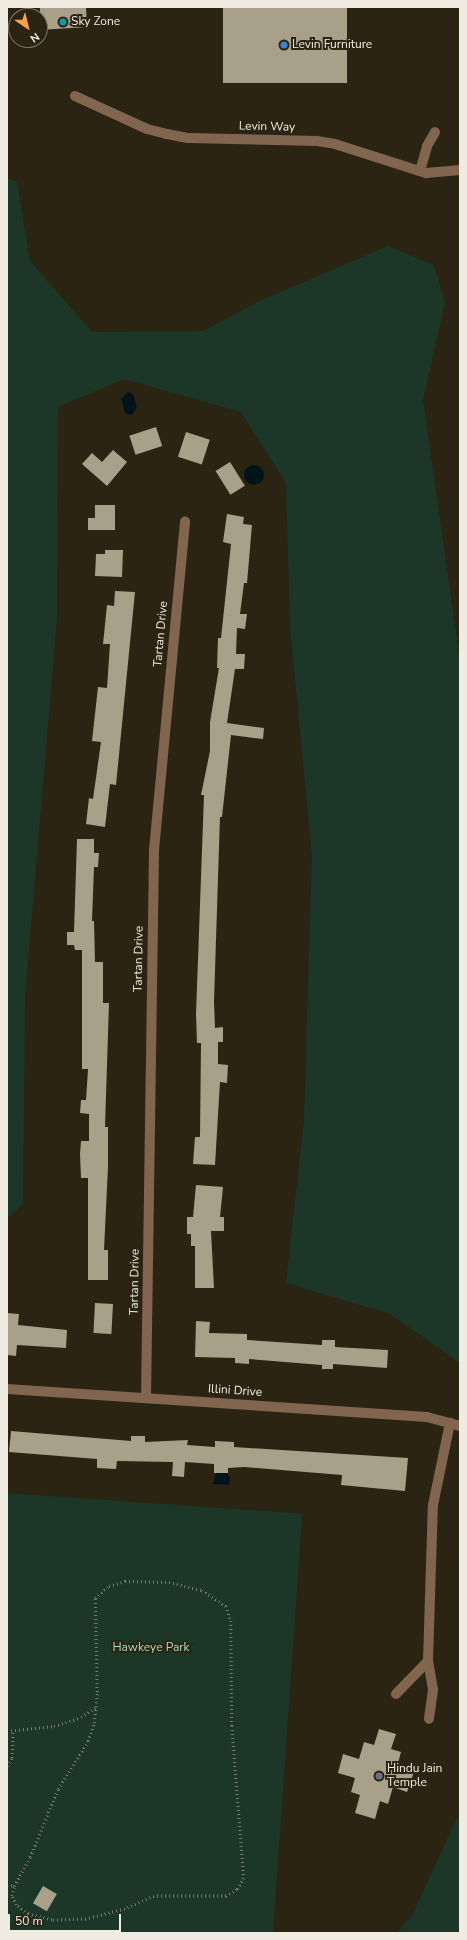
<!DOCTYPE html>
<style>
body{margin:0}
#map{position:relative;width:467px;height:1940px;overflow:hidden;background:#2b2412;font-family:"Nunito Sans",sans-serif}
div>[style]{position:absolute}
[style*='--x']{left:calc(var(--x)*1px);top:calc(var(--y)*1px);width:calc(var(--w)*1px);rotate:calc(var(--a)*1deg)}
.green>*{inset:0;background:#1c3727;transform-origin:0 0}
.water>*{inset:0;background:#02141b}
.round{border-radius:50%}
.building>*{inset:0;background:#a9a08a;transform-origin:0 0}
.path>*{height:2.5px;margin-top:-1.25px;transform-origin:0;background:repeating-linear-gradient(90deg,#7e7869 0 1px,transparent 0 4px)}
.minor>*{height:10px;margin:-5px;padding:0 5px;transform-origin:5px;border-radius:5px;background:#82654f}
.dots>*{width:11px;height:11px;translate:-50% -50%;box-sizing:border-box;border:2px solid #2b2412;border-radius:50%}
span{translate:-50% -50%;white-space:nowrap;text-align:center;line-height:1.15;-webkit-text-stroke:4px #2b2412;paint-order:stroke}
.poi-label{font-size:12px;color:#f1ece1}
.left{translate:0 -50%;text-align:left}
.street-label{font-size:12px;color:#f1ece1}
.park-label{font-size:12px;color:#a2deba}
.frame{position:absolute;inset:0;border:8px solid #f1ece1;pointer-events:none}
.north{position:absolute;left:8px;top:8px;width:40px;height:40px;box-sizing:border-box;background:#2b2412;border:1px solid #7a7465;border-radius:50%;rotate:145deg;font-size:11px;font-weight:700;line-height:16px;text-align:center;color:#f1ece1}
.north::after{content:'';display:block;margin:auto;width:14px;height:18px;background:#f7a149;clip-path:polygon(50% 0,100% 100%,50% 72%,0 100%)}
.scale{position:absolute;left:8px;top:1914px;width:113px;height:18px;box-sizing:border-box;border:2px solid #f1ece1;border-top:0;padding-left:5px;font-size:12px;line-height:14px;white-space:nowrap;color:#f1ece1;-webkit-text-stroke:3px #2b2412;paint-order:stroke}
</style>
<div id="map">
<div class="green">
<i style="clip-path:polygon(7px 178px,17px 182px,30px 261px,92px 332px,204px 331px,257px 302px,388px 246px,434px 265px,445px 303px,423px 400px,460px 661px,460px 1363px,390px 1314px,286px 1283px,304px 1120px,312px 856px,290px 626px,286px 483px,241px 412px,124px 379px,58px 407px,57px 617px,25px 998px,23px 1204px,7px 1218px)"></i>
<i style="left:7px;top:1493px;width:296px;height:440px;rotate:4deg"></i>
<i style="clip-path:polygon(460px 1811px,460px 1933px,397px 1933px,413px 1914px)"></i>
</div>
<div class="water">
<i style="clip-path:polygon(128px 392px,133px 394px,137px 407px,132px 415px,125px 413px,121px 399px)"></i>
<i class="round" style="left:244px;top:465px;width:20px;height:20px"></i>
<i style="clip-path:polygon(216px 1473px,227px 1473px,230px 1477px,229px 1485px,213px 1484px)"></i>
</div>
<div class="building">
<i style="clip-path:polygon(40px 7px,86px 7px,87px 27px,40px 30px)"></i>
<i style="left:223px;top:7px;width:124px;height:76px"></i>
<i style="left:156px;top:427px;width:20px;height:28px;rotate:72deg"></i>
<i style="left:186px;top:432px;width:25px;height:26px;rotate:18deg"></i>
<i style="clip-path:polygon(113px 450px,127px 462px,107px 486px,82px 464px,92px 453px,102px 462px)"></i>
<i style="left:230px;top:462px;width:28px;height:17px;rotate:58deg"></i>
<i style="clip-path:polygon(95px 505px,115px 505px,115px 530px,88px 530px,88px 518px,95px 518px)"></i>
<i style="clip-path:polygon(227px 514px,244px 517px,243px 524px,252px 525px,247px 583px,244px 583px,240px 614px,247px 614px,245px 629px,237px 628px,236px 654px,245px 654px,244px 669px,235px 669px,227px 723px,264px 728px,263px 739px,231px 735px,222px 817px,220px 817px,214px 1001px,215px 1028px,223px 1027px,223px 1042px,218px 1042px,218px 1064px,228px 1065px,227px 1083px,220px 1082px,215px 1165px,193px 1164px,195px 1137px,200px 1137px,201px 1043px,197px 1043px,196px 1014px,204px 795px,201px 795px,210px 751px,210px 722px,219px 668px,217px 668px,218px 638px,221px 638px,231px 544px,223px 542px)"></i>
<i style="clip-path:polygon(105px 550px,123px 550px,122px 577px,95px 576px,96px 554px,105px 554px)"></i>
<i style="clip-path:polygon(115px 591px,135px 592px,116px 785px,110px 784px,105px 827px,86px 824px,89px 798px,93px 799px,101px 742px,92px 741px,98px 687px,107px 688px,110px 644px,103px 644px,107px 605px,114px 606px)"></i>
<i style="clip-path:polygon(77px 839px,94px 839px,94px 853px,99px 853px,98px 867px,94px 867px,92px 921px,94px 921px,95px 962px,103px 962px,103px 1003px,109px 1003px,105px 1127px,108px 1127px,108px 1167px,104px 1250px,108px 1250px,108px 1280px,88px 1280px,88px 1178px,81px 1178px,80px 1154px,81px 1141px,89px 1141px,89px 1114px,80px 1113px,81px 1100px,86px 1100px,88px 1069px,82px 1069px,82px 950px,75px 950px,74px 945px,67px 945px,67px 932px,74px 932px)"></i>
<i style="clip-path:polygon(196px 1185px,223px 1187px,220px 1217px,224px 1217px,224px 1231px,211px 1231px,214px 1288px,195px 1288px,195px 1246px,191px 1246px,191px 1234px,187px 1234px,187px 1217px,193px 1217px)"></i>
<i style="left:95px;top:1303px;width:18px;height:30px;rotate:3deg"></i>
<i style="clip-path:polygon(7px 1313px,19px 1314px,18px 1325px,67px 1330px,66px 1348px,17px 1345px,16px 1356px,7px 1355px)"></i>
<i style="clip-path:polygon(196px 1321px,210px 1322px,209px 1333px,247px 1334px,247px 1340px,322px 1345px,322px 1340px,335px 1340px,335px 1347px,388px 1350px,387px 1368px,333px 1364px,333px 1369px,322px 1369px,322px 1365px,249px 1359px,249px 1364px,235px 1363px,235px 1358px,195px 1357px)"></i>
<i style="clip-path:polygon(11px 1431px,131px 1441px,131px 1436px,145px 1436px,145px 1442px,188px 1440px,187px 1445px,215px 1447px,215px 1441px,234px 1442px,234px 1447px,408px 1458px,405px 1491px,341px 1485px,342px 1475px,244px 1467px,228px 1468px,228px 1473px,214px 1473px,214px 1464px,185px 1462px,184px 1477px,172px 1476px,173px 1462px,117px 1461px,116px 1469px,97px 1468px,97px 1459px,9px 1452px)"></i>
<i style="clip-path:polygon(379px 1729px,396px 1734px,391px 1749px,401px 1752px,397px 1767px,414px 1772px,407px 1792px,393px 1787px,388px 1804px,380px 1801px,375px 1819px,355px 1813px,360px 1795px,351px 1792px,355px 1778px,338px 1773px,343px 1754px,359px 1759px,364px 1742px,374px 1745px)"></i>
<i style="left:43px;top:1886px;width:16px;height:20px;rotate:30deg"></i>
</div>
<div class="path">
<i style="--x:125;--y:1581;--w:44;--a:1.3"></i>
<i style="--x:169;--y:1582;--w:34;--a:14"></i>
<i style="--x:202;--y:1590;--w:29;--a:34"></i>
<i style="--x:226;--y:1606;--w:16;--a:72"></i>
<i style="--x:231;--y:1621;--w:105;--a:89.5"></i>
<i style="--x:232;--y:1726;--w:152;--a:85.5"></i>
<i style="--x:244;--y:1878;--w:14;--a:120"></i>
<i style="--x:237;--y:1890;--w:13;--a:151"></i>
<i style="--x:226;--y:1896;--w:72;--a:180"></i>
<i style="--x:154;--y:1896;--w:32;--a:156"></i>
<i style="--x:125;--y:1909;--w:40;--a:165.6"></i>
<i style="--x:86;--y:1919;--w:34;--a:178"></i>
<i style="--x:52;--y:1920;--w:25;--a:-166"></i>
<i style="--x:28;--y:1914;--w:15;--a:-143"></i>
<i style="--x:16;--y:1905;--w:10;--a:-114"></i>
<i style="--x:12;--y:1896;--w:10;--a:-79"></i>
<i style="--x:14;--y:1886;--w:33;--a:-61"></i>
<i style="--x:30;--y:1857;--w:74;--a:-67.6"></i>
<i style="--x:58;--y:1789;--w:57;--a:-58"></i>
<i style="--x:88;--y:1741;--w:19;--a:-72"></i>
<i style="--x:94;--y:1723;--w:31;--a:-84"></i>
<i style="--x:97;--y:1692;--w:94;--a:-91.2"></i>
<i style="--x:95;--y:1598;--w:18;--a:-41"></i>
<i style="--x:109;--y:1586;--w:17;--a:-17"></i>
<i style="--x:7;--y:1731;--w:47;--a:-6.1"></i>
<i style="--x:54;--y:1726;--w:28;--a:-18"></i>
<i style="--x:81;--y:1717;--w:17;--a:-33"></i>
<i style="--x:7;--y:1766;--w:9;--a:-58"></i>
<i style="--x:12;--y:1758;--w:27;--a:-88"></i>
<i style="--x:7;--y:1884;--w:7;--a:16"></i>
</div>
<div class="minor">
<i style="--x:75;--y:96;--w:79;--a:24.6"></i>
<i style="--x:147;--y:129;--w:21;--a:14"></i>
<i style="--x:167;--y:134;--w:21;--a:11"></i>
<i style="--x:188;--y:138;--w:129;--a:1.3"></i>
<i style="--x:317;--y:141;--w:18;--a:9"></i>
<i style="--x:335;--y:144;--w:96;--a:17.7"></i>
<i style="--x:426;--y:173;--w:34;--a:-5"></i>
<i style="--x:420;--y:171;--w:26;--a:-74"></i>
<i style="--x:427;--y:146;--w:16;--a:-60"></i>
<i style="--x:7;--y:1389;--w:421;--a:3.8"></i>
<i style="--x:427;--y:1417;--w:34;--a:15"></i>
<i style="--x:146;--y:1398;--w:548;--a:-89.16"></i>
<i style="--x:154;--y:850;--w:330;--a:-84.6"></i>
<i style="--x:428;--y:1661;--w:29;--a:80"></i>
<i style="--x:433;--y:1690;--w:29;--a:98"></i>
<i style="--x:396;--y:1694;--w:46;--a:-45.9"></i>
<i style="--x:428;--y:1661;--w:156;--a:-88.2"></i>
<i style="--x:433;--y:1505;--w:84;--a:-78.3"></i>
</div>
<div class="dots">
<i style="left:63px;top:22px;background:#0f9aa8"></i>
<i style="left:284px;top:45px;background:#3f7fe0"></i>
<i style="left:379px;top:1776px;background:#6b7280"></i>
</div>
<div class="poi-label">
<span class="left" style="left:71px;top:22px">Sky Zone</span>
<span class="left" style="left:292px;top:45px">Levin Furniture</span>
<span class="left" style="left:387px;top:1776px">Hindu Jain<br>Temple</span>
</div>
<div class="street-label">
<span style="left:267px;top:127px;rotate:1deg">Levin Way</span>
<span style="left:161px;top:634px;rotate:-85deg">Tartan Drive</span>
<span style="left:139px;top:959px;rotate:-89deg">Tartan Drive</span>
<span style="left:135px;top:1282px;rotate:-89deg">Tartan Drive</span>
<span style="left:235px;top:1391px;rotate:4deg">Illini Drive</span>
</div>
<div class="park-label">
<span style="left:151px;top:1648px">Hawkeye Park</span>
</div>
<div class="frame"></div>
<div class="north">N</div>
<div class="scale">50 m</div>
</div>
